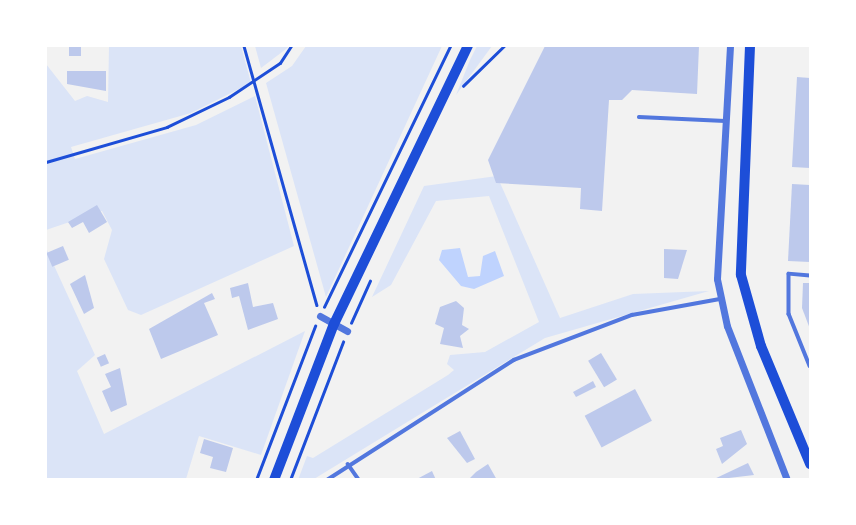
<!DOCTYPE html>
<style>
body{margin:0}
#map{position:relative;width:856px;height:525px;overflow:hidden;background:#f2f2f2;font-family:Signika,sans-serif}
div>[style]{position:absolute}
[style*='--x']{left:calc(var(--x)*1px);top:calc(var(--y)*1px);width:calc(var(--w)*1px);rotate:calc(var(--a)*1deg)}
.green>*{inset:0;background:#dbe4f7}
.water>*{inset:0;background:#bfd3fe}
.building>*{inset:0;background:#bdc9ec;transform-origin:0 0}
.path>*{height:2.5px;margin:-1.25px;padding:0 1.25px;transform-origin:1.25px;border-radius:1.25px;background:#1d4ed8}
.service>*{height:3.5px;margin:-1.75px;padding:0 1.75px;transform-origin:1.75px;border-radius:1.75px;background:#5277de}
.minor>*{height:7px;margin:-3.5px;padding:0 3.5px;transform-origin:3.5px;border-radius:3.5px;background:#5277de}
.secondary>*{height:10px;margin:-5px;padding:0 5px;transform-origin:5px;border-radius:5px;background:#1d4ed8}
span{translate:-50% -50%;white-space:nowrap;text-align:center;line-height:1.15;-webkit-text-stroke:5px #fff;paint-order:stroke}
.frame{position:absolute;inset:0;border:47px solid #fff;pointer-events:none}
</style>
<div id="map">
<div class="green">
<i style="clip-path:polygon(109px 46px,241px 46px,251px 83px,191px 113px,71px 147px,75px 159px,196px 125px,255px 96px,294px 246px,141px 315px,128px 310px,104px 259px,112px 230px,102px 211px,46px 230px,46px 64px,75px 101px,87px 96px,108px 102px)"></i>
<i style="clip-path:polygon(255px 46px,290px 46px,261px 68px)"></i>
<i style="clip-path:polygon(306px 46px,442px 46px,326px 297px,266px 83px,292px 66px)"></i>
<i style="clip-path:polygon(477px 46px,492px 46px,456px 95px,470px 60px)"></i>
<i style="clip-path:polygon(497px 176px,560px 318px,633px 294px,709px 291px,545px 338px,314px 479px,298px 480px,307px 456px,313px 458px,448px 375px,454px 370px,447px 364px,450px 355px,485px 352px,539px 322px,489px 196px,436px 201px,391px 285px,372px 297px,424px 186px)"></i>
<i style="clip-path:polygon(46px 248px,95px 355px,77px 371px,104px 434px,305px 331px,261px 455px,199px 436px,186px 479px,46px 479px)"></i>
</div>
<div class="water">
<i style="clip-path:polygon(460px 248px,468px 277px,480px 276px,483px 256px,495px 251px,504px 276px,474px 289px,461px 286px,439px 260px,442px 250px)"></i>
</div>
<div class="building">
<i style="left:69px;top:46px;width:12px;height:10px"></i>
<i style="clip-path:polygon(545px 46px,699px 46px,697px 94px,632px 90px,622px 100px,609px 100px,602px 211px,580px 209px,581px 188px,496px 183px,488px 160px)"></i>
<i style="clip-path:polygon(67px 71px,106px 71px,106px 91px,67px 84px)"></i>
<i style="clip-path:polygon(797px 77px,810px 78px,810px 168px,792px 167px)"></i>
<i style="clip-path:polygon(792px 184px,810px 185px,810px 262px,788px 261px)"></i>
<i style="clip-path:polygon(97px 205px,107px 222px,89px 233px,83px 222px,72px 228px,68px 222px)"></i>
<i style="left:63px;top:246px;width:15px;height:18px;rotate:67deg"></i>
<i style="clip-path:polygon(664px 249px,687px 250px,678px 279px,664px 278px)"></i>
<i style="clip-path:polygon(85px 275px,94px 308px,84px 314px,70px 284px)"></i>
<i style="clip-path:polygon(248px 283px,253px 307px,273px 303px,278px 319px,248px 330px,239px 296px,232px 298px,230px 288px)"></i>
<i style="clip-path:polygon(803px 283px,810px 283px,810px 329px,802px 308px)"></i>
<i style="clip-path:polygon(212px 293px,215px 299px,204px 303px,218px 335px,161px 359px,149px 329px)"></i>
<i style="clip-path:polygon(456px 301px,464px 308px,462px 325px,469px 329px,460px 336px,463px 348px,440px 344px,444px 328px,435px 324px,440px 307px)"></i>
<i style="left:601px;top:353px;width:31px;height:15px;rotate:59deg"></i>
<i style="left:105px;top:354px;width:10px;height:9px;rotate:66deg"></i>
<i style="clip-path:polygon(120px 368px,127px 405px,111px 412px,102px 391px,111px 387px,105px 374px)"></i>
<i style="clip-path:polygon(593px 381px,596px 387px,576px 397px,573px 392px)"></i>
<i style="left:635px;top:389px;width:36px;height:57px;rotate:62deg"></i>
<i style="clip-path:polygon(741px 430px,747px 444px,722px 464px,716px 449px,723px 446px,720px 438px)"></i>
<i style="clip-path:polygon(460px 431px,475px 459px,467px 463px,447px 438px)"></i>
<i style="clip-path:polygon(204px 439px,233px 448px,226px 472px,210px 468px,213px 457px,200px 453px)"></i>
<i style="clip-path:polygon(748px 463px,754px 475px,712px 480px)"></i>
<i style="clip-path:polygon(488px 464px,497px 480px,468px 480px,476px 472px)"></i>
<i style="clip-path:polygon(432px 471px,436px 480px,415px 480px)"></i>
</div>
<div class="path">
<i style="--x:244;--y:46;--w:269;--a:74.3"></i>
<i style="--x:463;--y:86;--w:57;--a:-44.3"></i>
<i style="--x:46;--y:162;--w:126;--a:-16.1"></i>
<i style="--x:167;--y:127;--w:69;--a:-25.8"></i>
<i style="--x:229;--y:97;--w:61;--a:-33.7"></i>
<i style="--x:280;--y:63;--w:20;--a:-57"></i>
<i style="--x:324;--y:307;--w:290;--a:-64.2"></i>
<i style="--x:351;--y:323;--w:46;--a:-65.7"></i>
<i style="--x:256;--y:480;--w:165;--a:-69"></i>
<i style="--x:290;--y:480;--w:148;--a:-69"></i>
</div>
<div class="service">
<i style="--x:639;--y:117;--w:86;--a:2.7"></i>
<i style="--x:810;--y:276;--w:21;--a:-175"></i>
<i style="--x:789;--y:274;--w:40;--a:90"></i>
<i style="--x:789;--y:314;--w:56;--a:68"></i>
<i style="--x:348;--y:464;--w:19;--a:55"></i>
<i style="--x:327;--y:480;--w:222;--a:-32.7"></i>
<i style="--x:514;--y:360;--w:126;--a:-20.9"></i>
<i style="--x:632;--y:315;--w:89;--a:-10.3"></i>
</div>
<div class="minor">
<i style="--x:730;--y:46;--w:233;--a:93.2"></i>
<i style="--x:717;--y:279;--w:48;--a:78"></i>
<i style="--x:727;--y:326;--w:165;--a:68.7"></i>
<i style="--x:320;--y:316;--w:31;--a:29"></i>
</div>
<div class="secondary">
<i style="--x:750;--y:46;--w:229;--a:92.3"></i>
<i style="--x:741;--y:275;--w:74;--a:74.3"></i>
<i style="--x:761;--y:346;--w:128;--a:67.4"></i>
<i style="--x:274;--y:480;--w:167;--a:-69"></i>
<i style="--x:334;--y:324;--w:309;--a:-64.3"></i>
</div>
<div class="frame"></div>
</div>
